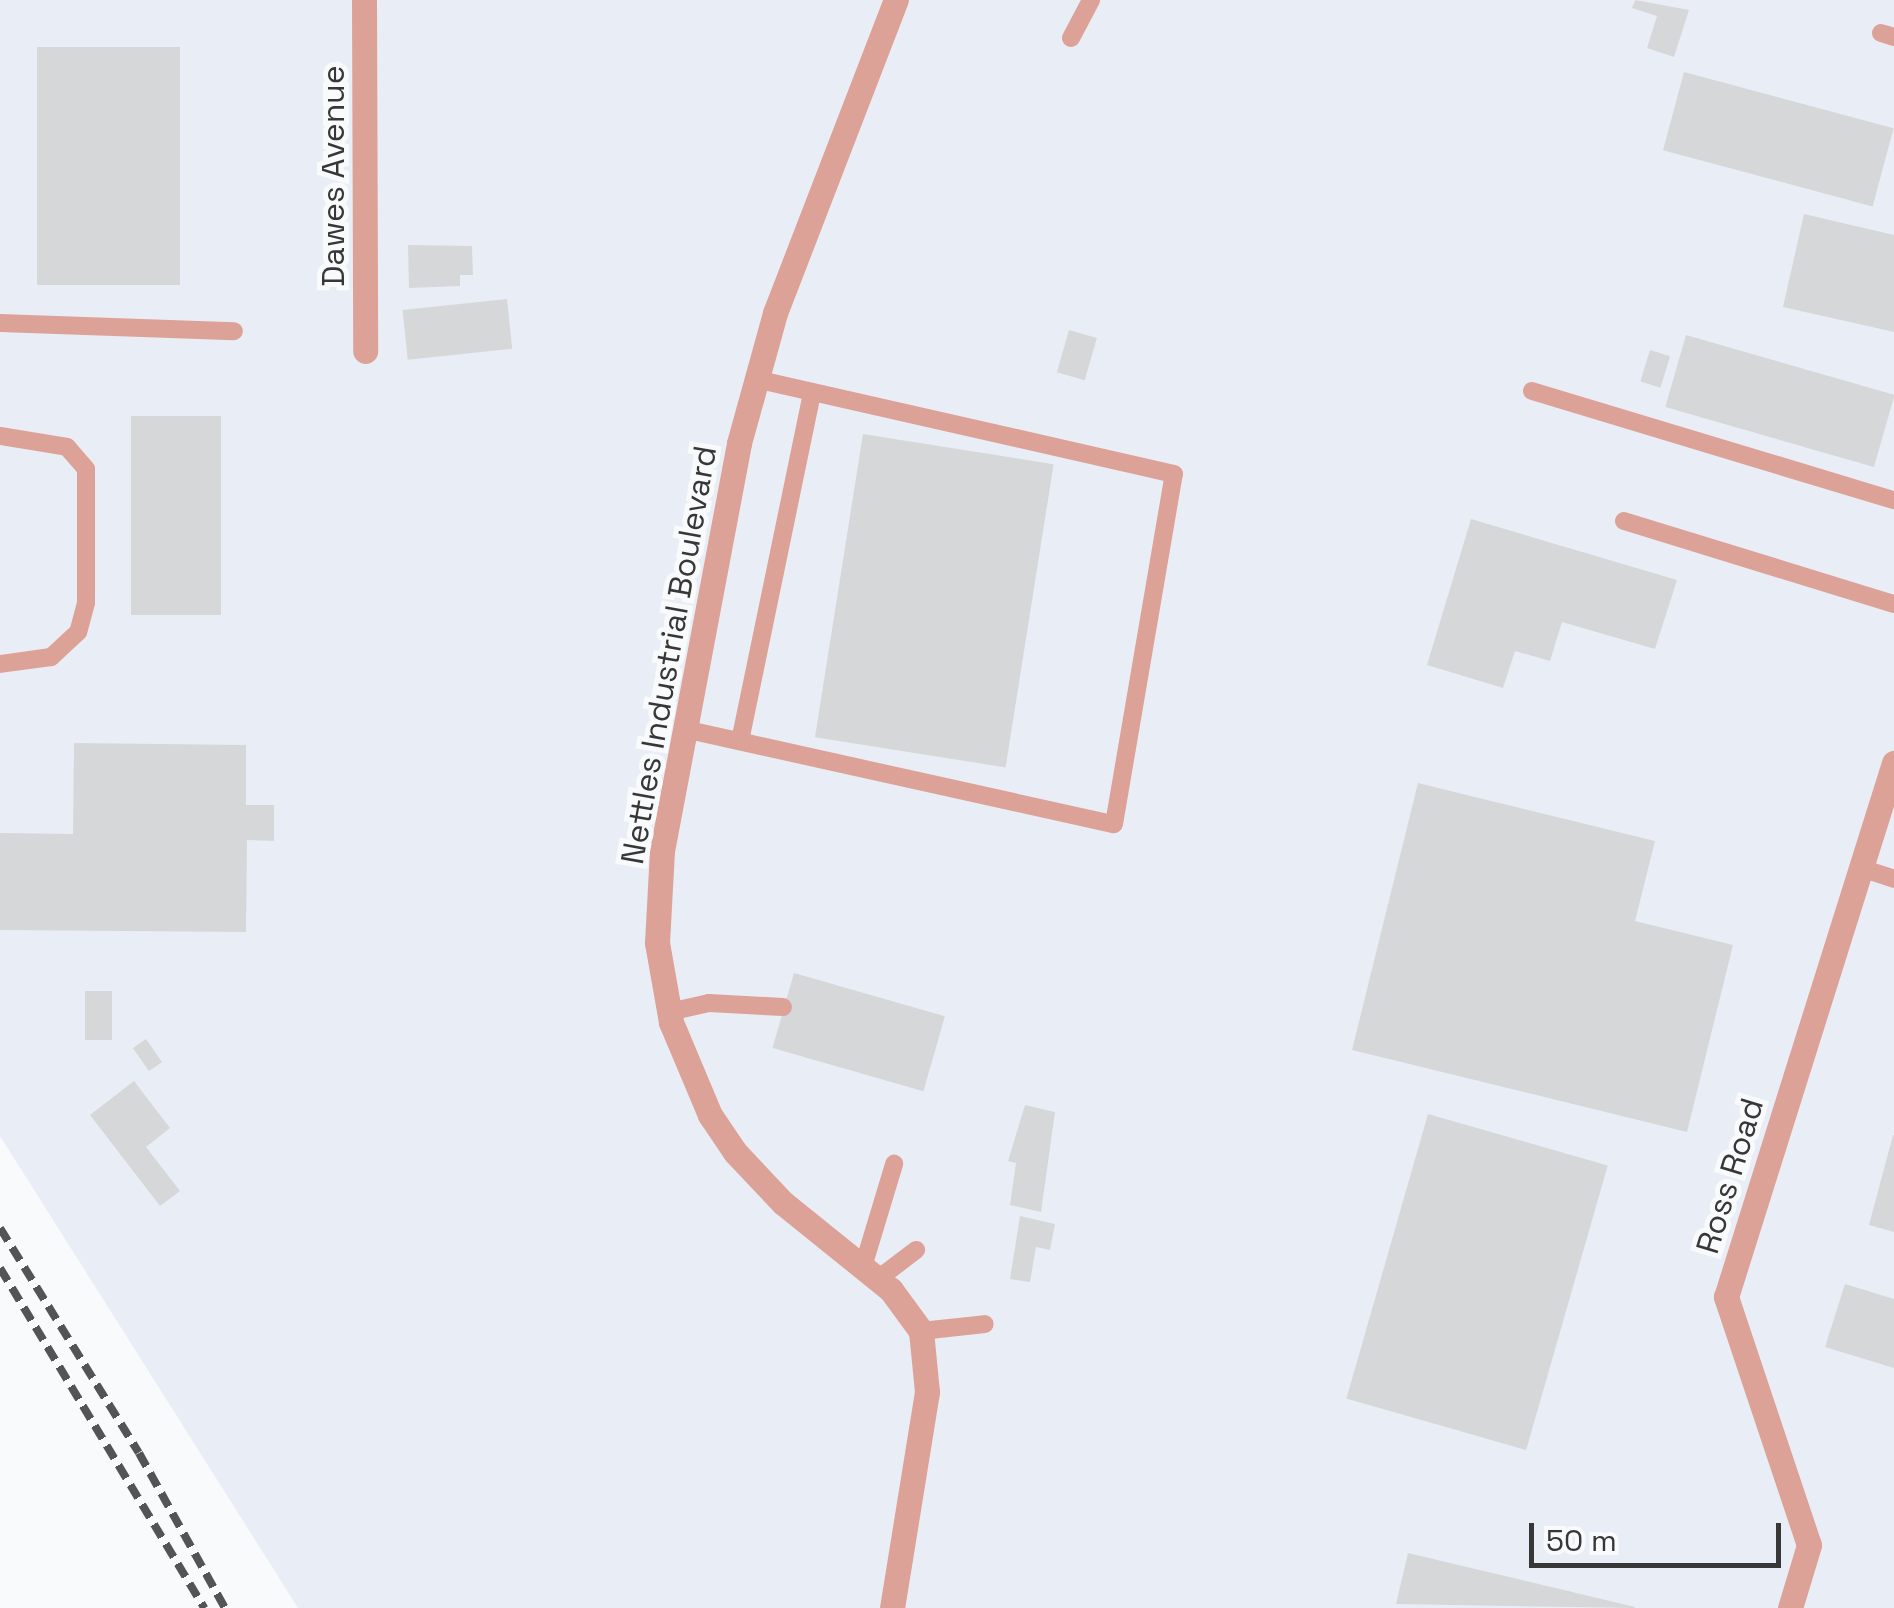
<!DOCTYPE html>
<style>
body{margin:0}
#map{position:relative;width:1894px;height:1608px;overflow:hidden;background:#f9fafb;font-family:"Space Grotesk",sans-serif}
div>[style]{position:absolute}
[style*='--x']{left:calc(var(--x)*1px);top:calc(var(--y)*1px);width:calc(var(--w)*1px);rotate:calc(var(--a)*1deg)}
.built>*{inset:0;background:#e9eef6}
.building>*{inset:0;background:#d6d7d9;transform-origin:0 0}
.service>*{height:18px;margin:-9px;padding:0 9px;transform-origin:9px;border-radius:9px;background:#dca298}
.minor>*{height:25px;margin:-12.5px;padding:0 12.5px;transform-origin:12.5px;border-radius:12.5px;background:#dca298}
.rail>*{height:8px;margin-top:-4px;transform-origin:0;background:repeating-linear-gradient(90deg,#545455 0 15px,transparent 0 23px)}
span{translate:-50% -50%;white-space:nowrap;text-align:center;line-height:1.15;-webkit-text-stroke:10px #f9fafb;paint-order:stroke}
.street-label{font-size:32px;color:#373738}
.scale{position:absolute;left:1529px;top:1523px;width:252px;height:45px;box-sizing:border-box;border:5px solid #373738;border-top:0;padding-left:12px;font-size:30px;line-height:35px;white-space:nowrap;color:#373738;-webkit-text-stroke:8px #f9fafb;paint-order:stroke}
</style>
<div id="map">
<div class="built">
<i style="clip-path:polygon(0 0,1894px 0,1894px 1608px,298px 1608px,0 1136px)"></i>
</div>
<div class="building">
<i style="clip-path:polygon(1635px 0,1689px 10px,1674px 57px,1647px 48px,1657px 16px,1632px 8px)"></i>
<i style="left:37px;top:47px;width:143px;height:238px"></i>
<i style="left:1684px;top:72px;width:217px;height:81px;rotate:15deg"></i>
<i style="clip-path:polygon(1804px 214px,1894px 235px,1894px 332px,1783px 307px)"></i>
<i style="clip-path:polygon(408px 245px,472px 246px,473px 275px,460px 275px,460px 286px,409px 288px)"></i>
<i style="left:507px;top:299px;width:50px;height:105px;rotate:84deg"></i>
<i style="left:1069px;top:330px;width:29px;height:44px;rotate:16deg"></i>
<i style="left:1686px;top:335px;width:217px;height:75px;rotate:16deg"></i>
<i style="left:1650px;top:350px;width:21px;height:33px;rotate:17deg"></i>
<i style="left:131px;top:416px;width:90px;height:199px"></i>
<i style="left:863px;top:434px;width:193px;height:307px;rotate:9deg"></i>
<i style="clip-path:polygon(1471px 519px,1677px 580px,1655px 649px,1562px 622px,1550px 661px,1515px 651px,1503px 688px,1427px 665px)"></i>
<i style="clip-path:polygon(74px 743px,246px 745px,246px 805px,274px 805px,274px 841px,247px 840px,246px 932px,0 930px,0 833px,73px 834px)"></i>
<i style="clip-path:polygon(1418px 783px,1655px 841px,1635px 921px,1733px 945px,1687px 1132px,1352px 1050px)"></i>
<i style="left:794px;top:973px;width:157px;height:78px;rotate:16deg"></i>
<i style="left:85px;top:991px;width:27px;height:49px"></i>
<i style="left:146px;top:1039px;width:28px;height:16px;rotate:55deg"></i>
<i style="clip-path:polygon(134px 1081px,170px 1128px,146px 1147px,180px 1191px,160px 1206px,90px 1115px)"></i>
<i style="clip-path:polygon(1025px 1105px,1055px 1112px,1041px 1212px,1010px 1205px,1016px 1163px,1008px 1161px)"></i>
<i style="left:1428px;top:1114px;width:187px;height:296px;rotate:16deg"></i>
<i style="clip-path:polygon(1893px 1135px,1894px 1135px,1894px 1232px,1869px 1225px)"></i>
<i style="clip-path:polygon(1020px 1216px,1055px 1224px,1050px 1250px,1036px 1247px,1030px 1282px,1010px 1279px)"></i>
<i style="clip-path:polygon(1845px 1284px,1894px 1299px,1894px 1368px,1825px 1347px)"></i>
<i style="clip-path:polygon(1408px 1553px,1635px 1607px,1634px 1608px,1396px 1604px)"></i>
</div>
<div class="service">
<i style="--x:1881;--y:33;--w:14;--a:17"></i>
<i style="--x:1071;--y:38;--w:43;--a:-62.2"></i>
<i style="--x:0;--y:323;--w:234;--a:2"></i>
<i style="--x:1532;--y:391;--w:378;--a:16.8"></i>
<i style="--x:0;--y:436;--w:68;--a:9.3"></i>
<i style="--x:67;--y:447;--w:29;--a:49"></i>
<i style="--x:86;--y:469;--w:134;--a:90"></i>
<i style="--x:86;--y:603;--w:30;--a:105"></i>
<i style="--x:78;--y:632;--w:37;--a:137"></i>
<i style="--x:51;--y:657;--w:51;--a:172.2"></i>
<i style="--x:1624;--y:521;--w:282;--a:17.1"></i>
<i style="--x:684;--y:729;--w:440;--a:12.5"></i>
<i style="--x:1114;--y:824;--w:355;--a:-80.3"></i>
<i style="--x:1174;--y:474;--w:428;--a:-167.2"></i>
<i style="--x:740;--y:741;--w:356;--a:-78.3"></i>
<i style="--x:1861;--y:868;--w:35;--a:18"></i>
<i style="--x:669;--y:1012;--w:41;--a:-12.7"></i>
<i style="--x:709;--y:1003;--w:74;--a:3.1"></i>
<i style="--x:863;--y:1267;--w:108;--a:-73.2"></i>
<i style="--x:878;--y:1279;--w:48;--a:-37.3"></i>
<i style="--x:921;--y:1331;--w:64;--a:-6.2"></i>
</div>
<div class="minor">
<i style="--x:364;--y:0;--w:351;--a:89.8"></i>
<i style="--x:892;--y:1608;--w:219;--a:-80.8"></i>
<i style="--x:927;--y:1392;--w:61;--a:-95.6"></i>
<i style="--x:921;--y:1331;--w:51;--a:-126.2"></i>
<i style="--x:891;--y:1290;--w:139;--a:-141.1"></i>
<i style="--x:783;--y:1203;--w:70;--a:-133.3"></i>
<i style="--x:735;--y:1152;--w:45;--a:-124"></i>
<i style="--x:710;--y:1115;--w:101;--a:-112.8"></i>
<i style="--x:671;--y:1022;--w:80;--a:-100"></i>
<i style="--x:657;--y:943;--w:92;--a:-86.9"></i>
<i style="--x:662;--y:851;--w:415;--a:-79.3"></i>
<i style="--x:739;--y:443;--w:135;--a:-74.5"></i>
<i style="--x:775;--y:313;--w:336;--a:-68.9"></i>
<i style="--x:1790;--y:1608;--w:66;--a:-73.2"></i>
<i style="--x:1809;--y:1545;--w:262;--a:-108.5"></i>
<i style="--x:1726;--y:1297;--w:560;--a:-72.54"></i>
</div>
<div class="rail">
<i style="--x:0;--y:1228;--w:264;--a:58.3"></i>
<i style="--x:139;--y:1453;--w:177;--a:61"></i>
<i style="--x:0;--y:1268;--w:397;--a:59"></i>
</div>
<div class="street-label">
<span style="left:333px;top:176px;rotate:-90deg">Dawes Avenue</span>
<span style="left:669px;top:655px;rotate:-80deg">Nettles Industrial Boulevard</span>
<span style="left:1730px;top:1176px;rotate:-73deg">Ross Road</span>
</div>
<div class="scale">50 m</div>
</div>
